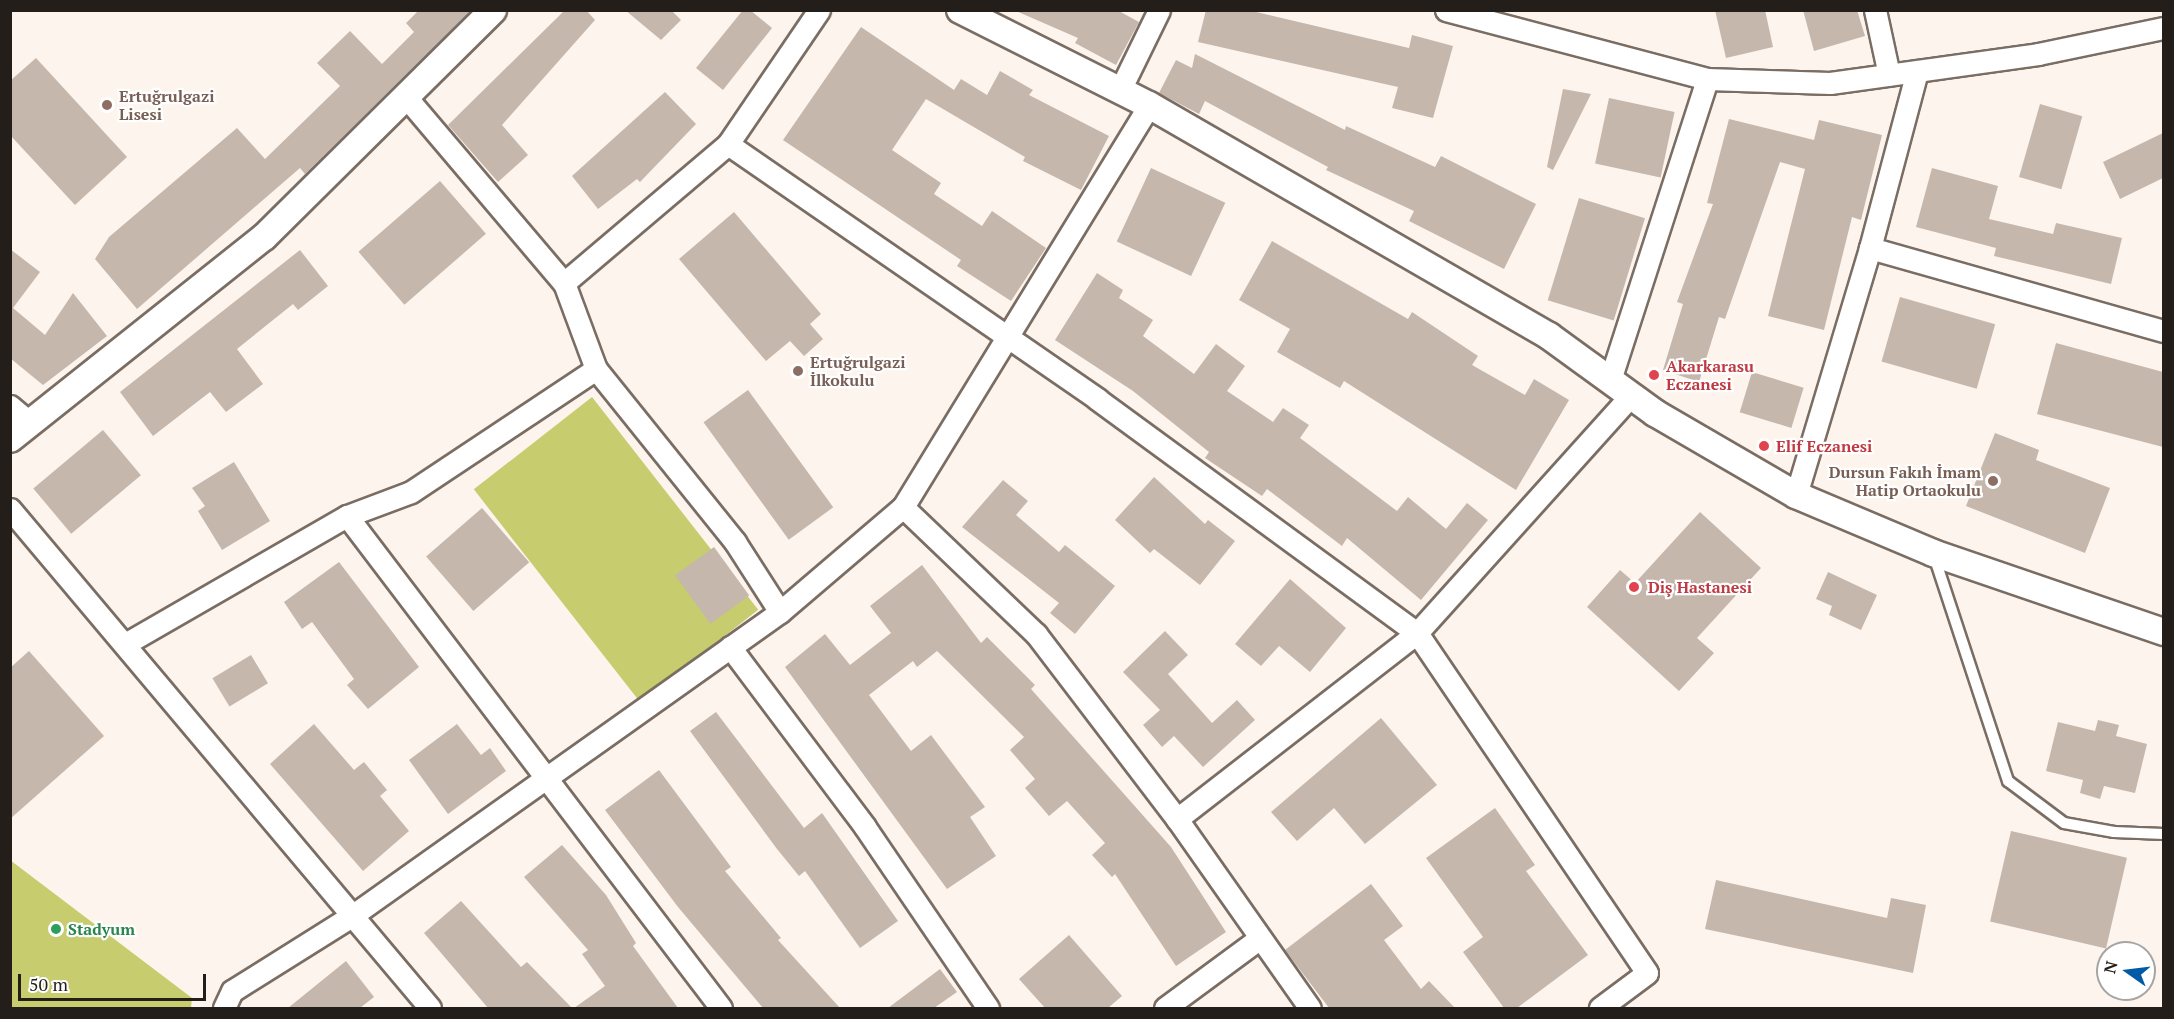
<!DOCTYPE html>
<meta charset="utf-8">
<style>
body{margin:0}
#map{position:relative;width:2174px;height:1019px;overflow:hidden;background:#fdf4ed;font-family:"PT Serif",serif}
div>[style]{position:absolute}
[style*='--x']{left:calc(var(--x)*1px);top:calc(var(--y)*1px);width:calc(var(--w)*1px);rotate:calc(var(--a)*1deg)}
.green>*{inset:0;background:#c7cc6e;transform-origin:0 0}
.building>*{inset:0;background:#c5b7ac;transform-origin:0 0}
.roads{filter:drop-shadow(2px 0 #7a6d63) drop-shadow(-2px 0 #7a6d63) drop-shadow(0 2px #7a6d63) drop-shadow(0 -2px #7a6d63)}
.service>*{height:10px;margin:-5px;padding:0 5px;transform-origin:5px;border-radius:5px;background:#fff}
.minor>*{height:21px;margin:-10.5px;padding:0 10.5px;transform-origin:10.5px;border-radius:10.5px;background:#fff}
.tertiary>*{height:26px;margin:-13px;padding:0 13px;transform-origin:13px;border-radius:13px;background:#fff}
.dots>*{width:16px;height:16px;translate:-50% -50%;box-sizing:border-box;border:3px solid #fff;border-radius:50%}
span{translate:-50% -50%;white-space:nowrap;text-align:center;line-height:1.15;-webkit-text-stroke:4.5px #fff;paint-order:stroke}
.education-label{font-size:16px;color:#785e54;font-weight:700}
.left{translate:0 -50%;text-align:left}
.right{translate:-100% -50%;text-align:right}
.health-label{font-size:16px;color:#be3a42;font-weight:700}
.leisure-label{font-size:16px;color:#27864d;font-weight:700}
.frame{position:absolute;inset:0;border:12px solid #241e1a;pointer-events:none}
.north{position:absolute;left:2096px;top:941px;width:60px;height:60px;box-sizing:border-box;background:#fff;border:2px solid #a7a5a3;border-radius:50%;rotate:284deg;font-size:16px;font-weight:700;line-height:24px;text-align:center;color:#241e1a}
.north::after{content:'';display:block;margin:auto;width:21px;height:27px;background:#005aa8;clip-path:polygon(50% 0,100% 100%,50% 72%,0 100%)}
.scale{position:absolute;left:18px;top:974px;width:188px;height:27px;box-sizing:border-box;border:3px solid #241e1a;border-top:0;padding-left:8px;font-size:18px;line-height:21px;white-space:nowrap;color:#241e1a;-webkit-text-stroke:4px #fff;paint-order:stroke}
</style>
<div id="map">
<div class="green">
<i style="left:592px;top:397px;width:270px;height:150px;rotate:52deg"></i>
<i style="clip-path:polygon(10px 860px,192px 998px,191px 1008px,11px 1008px)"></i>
</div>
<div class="building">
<i style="clip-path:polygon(419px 10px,471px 10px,305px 174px,300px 168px,137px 309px,95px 259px,109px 237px,237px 128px,265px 159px,340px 86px,317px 63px,350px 31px,382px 64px,414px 32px,406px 23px)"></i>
<i style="clip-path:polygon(565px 10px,586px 10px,595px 20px,502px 125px,528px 155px,498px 182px,448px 125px)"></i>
<i style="clip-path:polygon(625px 10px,671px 10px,681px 20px,661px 40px)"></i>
<i style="clip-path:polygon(743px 10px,750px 10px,772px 28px,723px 90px,696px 68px)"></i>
<i style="clip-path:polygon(1014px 10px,1117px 10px,1139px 22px,1116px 65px,1075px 43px,1078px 38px)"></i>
<i style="clip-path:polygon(1206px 10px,1248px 10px,1409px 48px,1412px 35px,1453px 46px,1433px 118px,1392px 108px,1398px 87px,1198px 42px)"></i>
<i style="clip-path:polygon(1715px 10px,1765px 10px,1773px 47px,1726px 58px)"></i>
<i style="clip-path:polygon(1803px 10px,1857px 10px,1865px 36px,1814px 51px)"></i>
<i style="clip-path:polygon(861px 27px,954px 90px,961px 79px,987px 95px,1000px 71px,1033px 90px,1029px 95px,1109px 136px,1081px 190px,1023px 161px,1025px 157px,926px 99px,892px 150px,941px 183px,934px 194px,982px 226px,992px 211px,1046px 248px,1011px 301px,957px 266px,961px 260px,783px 140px)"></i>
<i style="clip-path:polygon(1195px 54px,1345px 130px,1346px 126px,1435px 167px,1441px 156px,1536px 204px,1504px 269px,1409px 221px,1414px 211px,1326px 170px,1328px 167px,1205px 101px,1199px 114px,1159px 93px,1176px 60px,1192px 68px)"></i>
<i style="clip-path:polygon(36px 58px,127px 157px,75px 205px,10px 135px,10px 81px)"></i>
<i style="clip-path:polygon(1563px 89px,1591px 94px,1553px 170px,1547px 167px)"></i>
<i style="clip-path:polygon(665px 92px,696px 124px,640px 182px,637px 179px,598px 209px,572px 176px)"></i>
<i style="left:1609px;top:98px;width:67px;height:67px;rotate:12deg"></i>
<i style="left:2040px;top:104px;width:44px;height:76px;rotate:16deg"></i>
<i style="clip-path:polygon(1729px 119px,1814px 140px,1819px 120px,1882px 135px,1861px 220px,1852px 217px,1824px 330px,1768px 316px,1805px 169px,1780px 162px,1725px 319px,1719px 317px,1699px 382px,1663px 370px,1683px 304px,1677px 302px,1713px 204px,1707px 203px)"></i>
<i style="clip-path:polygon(2163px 133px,2163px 178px,2120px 199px,2103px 162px)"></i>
<i style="left:1151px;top:168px;width:82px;height:81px;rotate:25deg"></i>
<i style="clip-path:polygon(1932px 168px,1998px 186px,1989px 219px,2053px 234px,2056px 223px,2122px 238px,2111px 284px,1994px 256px,1996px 248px,1916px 227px)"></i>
<i style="left:440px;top:181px;width:70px;height:108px;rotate:49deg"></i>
<i style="left:1579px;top:198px;width:69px;height:107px;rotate:17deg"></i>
<i style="clip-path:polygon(734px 212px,821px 314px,810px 324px,823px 339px,804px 356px,790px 341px,766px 361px,679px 259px)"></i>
<i style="clip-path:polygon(1272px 241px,1408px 319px,1412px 312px,1478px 356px,1472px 365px,1525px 395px,1534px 379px,1569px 400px,1516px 490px,1344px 381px,1340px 388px,1277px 352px,1290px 329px,1239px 300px)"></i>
<i style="clip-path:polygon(10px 249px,40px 272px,13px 308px,45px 335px,73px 293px,107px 336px,43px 385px,10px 358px)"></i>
<i style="clip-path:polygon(300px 250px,328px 286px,298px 310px,293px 304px,237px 349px,263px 384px,226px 412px,210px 392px,153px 436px,120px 392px)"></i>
<i style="clip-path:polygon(1097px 273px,1123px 290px,1119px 298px,1153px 320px,1143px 336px,1194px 374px,1216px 344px,1245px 366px,1227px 391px,1273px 422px,1283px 408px,1309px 425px,1300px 438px,1397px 511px,1408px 497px,1446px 529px,1467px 503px,1488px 520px,1421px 600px,1347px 538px,1342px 546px,1267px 489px,1262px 496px,1205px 458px,1209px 452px,1133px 391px,1055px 340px)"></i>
<i style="left:1900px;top:297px;width:99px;height:67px;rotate:16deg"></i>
<i style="clip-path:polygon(2056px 343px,2163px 372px,2163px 447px,2037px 414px)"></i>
<i style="left:1752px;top:372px;width:54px;height:42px;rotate:17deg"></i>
<i style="left:748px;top:390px;width:145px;height:55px;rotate:54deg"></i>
<i style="left:103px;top:430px;width:59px;height:91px;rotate:50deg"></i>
<i style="clip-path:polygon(1995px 433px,2039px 450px,2036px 460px,2110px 488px,2085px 553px,1966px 506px)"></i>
<i style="clip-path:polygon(234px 462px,270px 521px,222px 550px,198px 511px,205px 506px,192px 488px)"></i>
<i style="clip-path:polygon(1154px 477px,1205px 524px,1208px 520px,1235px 541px,1200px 585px,1154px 549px,1150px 553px,1115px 520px)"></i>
<i style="clip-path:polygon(1003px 480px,1028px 501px,1016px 515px,1059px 552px,1065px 545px,1115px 586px,1075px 634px,1050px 613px,1059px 603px,962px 527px)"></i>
<i style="left:482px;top:508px;width:72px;height:74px;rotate:49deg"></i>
<i style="clip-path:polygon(1700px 512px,1761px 568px,1697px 638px,1714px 653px,1679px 691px,1587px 607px,1620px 570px,1635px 583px)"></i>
<i style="left:714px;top:547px;width:60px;height:48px;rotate:54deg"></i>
<i style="clip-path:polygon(339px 562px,419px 667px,368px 709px,347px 685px,354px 679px,312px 622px,302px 629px,284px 602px)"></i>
<i style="clip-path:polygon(922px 565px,981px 643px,987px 637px,1035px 685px,1031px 689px,1171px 847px,1226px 932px,1176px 966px,1115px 874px,1112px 877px,1092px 855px,1105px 843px,1067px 801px,1049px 816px,1025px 788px,1035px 779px,1010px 750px,1024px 737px,937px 651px,917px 667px,913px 661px,869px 695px,911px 751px,931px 735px,985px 807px,970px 817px,996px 856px,947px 889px,785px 667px,825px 634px,850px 665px,891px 633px,870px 606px)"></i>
<i style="clip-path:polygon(1828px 572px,1877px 595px,1861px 630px,1829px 615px,1832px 606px,1816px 599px)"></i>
<i style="clip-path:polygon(1290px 579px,1346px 628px,1310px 672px,1279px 646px,1261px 666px,1235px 644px)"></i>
<i style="clip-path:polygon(1165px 631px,1188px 655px,1168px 674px,1212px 723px,1237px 700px,1255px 720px,1203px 767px,1174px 736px,1162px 747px,1143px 725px,1160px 710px,1123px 672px)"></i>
<i style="clip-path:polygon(29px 651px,104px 736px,10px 819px,10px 668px)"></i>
<i style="left:251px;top:655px;width:33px;height:45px;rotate:59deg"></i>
<i style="clip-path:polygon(716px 712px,804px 828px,822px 813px,898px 921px,860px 948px,805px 871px,799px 876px,777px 849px,690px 731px)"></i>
<i style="clip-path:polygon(1381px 718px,1437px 785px,1365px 844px,1334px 808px,1297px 841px,1271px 812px)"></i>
<i style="clip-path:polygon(2098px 720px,2119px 725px,2116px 736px,2147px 744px,2135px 793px,2104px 786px,2100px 799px,2080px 793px,2083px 780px,2046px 771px,2058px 722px,2095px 731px)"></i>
<i style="clip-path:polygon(314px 724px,354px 770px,364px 762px,387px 790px,380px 796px,409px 831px,363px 871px,270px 764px)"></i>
<i style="clip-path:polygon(457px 724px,481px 755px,490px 748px,506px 771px,448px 814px,409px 760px)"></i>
<i style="clip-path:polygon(659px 770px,731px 867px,725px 871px,781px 938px,778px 940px,840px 1008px,763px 1008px,678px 907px,605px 810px)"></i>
<i style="clip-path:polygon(1495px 808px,1535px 865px,1526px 871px,1588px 955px,1517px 1008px,1504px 1008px,1463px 952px,1483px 937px,1426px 858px)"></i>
<i style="left:2011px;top:831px;width:119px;height:93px;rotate:13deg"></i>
<i style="clip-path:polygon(562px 845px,606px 895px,636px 943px,633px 946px,678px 1008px,574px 1008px,605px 986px,582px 954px,588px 950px,524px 877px)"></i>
<i style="clip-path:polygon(1716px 880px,1887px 918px,1891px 898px,1926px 905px,1913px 973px,1705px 929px)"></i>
<i style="clip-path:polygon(1371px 884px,1403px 926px,1384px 940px,1421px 989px,1429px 981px,1455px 1008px,1329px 1008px,1285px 950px)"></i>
<i style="clip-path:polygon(461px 901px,521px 967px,527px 962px,572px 1008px,488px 1008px,424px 933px)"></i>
<i style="clip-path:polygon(1069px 935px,1122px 996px,1108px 1008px,1045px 1008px,1019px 979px)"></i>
<i style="clip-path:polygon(346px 961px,374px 997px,360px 1008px,288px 1008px)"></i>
<i style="clip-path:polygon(940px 969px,957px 992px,934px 1008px,888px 1008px)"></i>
</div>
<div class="roads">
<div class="service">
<i style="--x:1934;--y:556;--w:237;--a:71.8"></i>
<i style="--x:2008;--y:781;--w:70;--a:36.9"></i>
<i style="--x:2064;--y:823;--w:51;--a:10.2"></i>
<i style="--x:2114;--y:832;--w:50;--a:2.3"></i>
</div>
<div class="minor">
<i style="--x:1446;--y:10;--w:270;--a:14.8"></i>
<i style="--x:1707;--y:79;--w:123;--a:1.9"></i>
<i style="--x:1830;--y:83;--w:210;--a:-7.9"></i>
<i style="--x:2038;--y:54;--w:129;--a:-11.7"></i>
<i style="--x:1875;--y:10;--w:66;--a:77.8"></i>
<i style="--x:1120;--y:90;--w:89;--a:-64"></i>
<i style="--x:406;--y:97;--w:244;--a:49.7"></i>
<i style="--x:564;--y:283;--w:92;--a:69.6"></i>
<i style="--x:596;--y:369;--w:222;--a:51.2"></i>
<i style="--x:735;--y:542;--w:83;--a:57.3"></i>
<i style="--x:728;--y:144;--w:449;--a:34.6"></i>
<i style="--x:1097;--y:399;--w:396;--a:36.2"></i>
<i style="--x:1417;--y:633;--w:410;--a:55.9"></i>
<i style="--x:1647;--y:973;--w:59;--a:143.3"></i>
<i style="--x:1870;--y:248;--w:305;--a:15.8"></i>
<i style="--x:564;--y:283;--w:215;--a:-40.3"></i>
<i style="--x:728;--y:144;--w:162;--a:-55.8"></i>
<i style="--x:1610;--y:380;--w:316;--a:-72.1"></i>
<i style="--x:10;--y:406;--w:26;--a:40"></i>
<i style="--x:1796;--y:495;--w:258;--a:-73.3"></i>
<i style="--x:1870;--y:248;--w:183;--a:-75.1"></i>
<i style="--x:903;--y:507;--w:184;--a:43.7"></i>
<i style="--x:1036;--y:634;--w:233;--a:52.7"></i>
<i style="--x:1177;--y:819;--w:231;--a:54.9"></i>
<i style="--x:10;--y:509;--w:652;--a:49.91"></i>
<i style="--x:347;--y:516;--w:618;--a:52.76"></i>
<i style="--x:125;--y:644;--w:256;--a:-30"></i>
<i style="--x:347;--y:516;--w:68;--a:-20.6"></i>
<i style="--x:411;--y:492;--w:222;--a:-33.6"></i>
<i style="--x:730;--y:647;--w:225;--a:53.1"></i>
<i style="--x:865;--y:827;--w:219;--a:55.8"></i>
<i style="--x:1177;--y:819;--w:304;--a:-37.8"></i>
<i style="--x:1417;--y:633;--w:320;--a:-48"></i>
<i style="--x:224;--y:1008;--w:19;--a:-65"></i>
<i style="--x:232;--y:991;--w:143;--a:-32.1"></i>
<i style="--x:353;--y:915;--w:524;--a:-35.36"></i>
<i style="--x:780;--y:612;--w:162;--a:-40.5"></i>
<i style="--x:903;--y:507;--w:471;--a:-58.5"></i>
<i style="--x:1165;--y:1008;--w:118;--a:-36.4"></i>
</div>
<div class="tertiary">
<i style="--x:960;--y:10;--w:212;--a:26.7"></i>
<i style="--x:1149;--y:105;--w:462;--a:30"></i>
<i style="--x:1549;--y:336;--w:131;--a:36"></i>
<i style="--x:1655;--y:413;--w:163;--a:30.2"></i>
<i style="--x:1796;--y:495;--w:149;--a:22.9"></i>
<i style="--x:1933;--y:553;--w:244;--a:18.9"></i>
<i style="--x:10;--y:439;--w:325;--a:-38.5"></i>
<i style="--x:264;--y:237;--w:322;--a:-44.7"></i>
</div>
</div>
<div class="dots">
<i style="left:107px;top:105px;background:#8d6e63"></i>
<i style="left:798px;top:371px;background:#8d6e63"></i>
<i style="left:1654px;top:375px;background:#e0444e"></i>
<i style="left:1764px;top:446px;background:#e0444e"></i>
<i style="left:1993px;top:481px;background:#8d6e63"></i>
<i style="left:1634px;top:587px;background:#e0444e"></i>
<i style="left:56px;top:929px;background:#2e9e5b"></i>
</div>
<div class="education-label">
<span class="left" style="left:119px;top:105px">Ertuğrulgazi<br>Lisesi</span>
<span class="left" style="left:810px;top:371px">Ertuğrulgazi<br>İlkokulu</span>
<span class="right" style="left:1981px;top:481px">Dursun Fakıh İmam<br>Hatip Ortaokulu</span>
</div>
<div class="health-label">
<span class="left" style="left:1666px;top:375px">Akarkarasu<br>Eczanesi</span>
<span class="left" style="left:1776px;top:446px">Elif Eczanesi</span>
<span class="left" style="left:1648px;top:587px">Diş Hastanesi</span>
</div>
<div class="leisure-label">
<span class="left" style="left:68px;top:929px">Stadyum</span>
</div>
<div class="frame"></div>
<div class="north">N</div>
<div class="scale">50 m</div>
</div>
